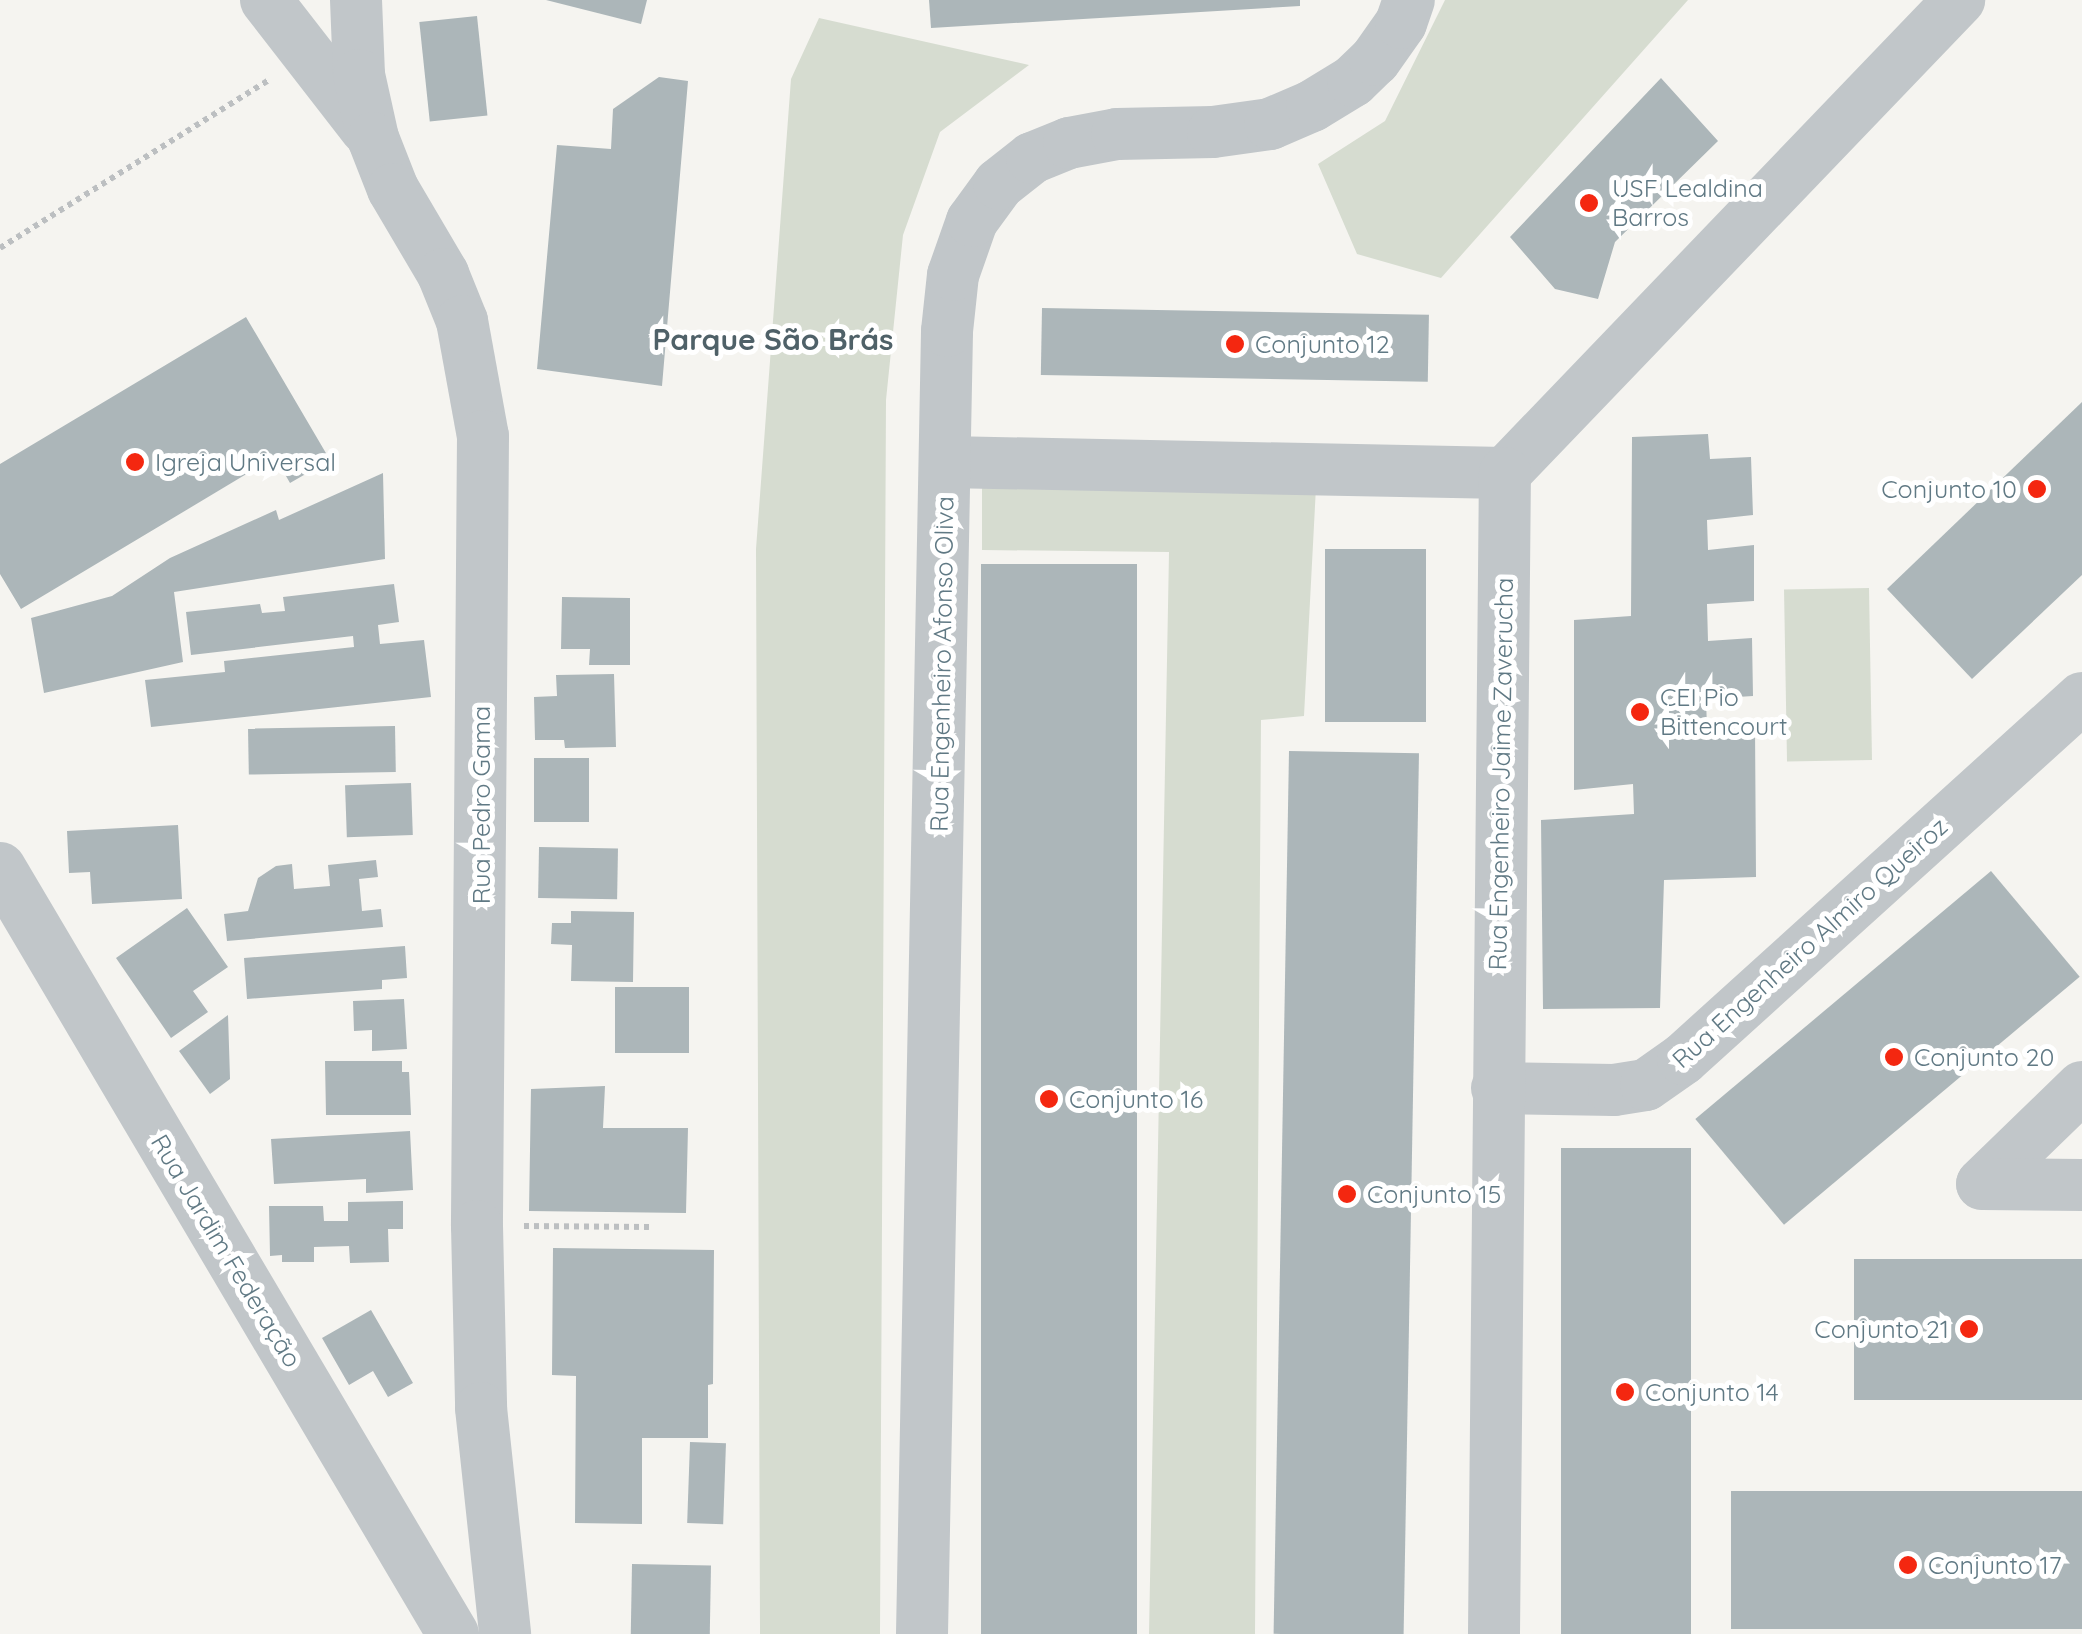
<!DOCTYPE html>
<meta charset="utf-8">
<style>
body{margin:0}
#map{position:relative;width:2082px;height:1634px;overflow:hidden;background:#f5f4f0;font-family:Quicksand,sans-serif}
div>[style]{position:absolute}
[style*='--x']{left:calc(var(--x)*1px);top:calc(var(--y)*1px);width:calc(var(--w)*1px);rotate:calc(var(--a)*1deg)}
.green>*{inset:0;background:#d6dcd0;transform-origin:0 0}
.building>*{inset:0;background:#acb6b9;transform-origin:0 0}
.path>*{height:6px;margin-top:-3px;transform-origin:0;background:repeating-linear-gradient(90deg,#bcbfc1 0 5px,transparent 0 10px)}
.minor>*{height:52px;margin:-26px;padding:0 26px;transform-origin:26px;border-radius:26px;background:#c1c6c9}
.dots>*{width:28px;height:28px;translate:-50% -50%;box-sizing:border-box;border:5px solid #fff;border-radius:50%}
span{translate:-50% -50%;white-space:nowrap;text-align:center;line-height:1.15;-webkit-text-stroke:10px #fff;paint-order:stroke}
.poi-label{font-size:25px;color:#607984}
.left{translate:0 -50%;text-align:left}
.right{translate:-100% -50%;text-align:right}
.street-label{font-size:25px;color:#607984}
.quarter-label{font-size:30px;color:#4f6168;font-weight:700}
</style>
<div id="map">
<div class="green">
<i style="clip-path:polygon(1445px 0,1688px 0,1441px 278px,1357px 254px,1318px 164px,1385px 121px)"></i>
<i style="clip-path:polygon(819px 18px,1029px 65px,940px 132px,903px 235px,886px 400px,880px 1634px,760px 1634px,756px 549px,791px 79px)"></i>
<i style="clip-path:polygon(982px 486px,1316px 487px,1304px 716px,1261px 720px,1255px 1634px,1149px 1634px,1169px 552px,982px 550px)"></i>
<i style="left:1869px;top:588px;width:172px;height:85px;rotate:89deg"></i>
</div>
<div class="building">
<i style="clip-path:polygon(546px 0,647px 0,641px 24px)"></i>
<i style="clip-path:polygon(929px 0,1300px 0,1300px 6px,931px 28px)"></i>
<i style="left:477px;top:16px;width:100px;height:58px;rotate:84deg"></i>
<i style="clip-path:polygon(659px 77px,688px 81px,662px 386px,537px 369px,557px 145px,611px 149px,613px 109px)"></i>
<i style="clip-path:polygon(1661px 78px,1718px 141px,1615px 242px,1598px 299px,1555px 289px,1510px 237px)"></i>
<i style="left:1042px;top:308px;width:387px;height:67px;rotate:1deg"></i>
<i style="clip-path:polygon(246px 317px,330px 460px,290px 483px,275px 457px,21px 609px,0 574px,0 464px)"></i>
<i style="clip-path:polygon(2082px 402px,2082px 575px,1972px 679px,1887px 589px)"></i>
<i style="clip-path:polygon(1708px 434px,1710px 459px,1751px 457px,1753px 515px,1707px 520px,1708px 550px,1754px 545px,1754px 601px,1707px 604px,1708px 641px,1752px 638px,1753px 696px,1706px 699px,1707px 728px,1755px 725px,1756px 877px,1664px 880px,1660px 1008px,1543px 1009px,1541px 820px,1634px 814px,1633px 784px,1574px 790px,1574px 620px,1631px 616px,1632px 437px)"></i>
<i style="clip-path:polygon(383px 473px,385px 559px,174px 592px,183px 662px,44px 693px,31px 618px,112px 596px,170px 558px,276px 510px,279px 520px)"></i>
<i style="left:1325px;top:549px;width:101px;height:173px"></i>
<i style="left:981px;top:564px;width:156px;height:1070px"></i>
<i style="clip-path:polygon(394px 584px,399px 622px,378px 625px,380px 644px,424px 640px,431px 697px,151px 727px,145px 680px,225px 672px,224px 661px,354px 647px,353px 636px,191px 655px,186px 612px,260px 604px,262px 613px,285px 611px,283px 597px)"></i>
<i style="clip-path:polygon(562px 597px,630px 598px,630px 665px,589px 665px,590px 649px,561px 649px)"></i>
<i style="clip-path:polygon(614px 674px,616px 747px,565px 748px,564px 740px,535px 740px,534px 697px,557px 696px,556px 675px)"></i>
<i style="left:395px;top:726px;width:46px;height:147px;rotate:89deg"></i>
<i style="left:1289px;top:751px;width:130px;height:883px;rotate:1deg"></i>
<i style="left:534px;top:758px;width:55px;height:64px"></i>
<i style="left:411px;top:783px;width:52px;height:66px;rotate:88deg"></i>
<i style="clip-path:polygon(178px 825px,182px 899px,92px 904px,90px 872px,69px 873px,67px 831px)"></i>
<i style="left:539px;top:847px;width:79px;height:51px;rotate:1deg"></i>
<i style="clip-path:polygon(376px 860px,378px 877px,359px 879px,362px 911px,381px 909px,383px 927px,227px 941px,224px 914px,248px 911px,258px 878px,276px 866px,292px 864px,294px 889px,330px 886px,328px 865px)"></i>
<i style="left:1991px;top:871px;width:138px;height:386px;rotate:50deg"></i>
<i style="clip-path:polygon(187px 908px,228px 967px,193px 991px,208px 1012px,171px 1038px,116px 958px)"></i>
<i style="clip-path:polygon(571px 911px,634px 912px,633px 982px,571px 981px,572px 945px,551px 944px,552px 923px,571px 923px)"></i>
<i style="clip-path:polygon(405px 946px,407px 978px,382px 980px,382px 989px,247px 999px,244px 958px)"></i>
<i style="left:615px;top:987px;width:74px;height:66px"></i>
<i style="clip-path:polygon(404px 999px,407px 1049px,372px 1051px,372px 1030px,354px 1031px,353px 1001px)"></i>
<i style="clip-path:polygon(228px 1015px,230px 1079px,210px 1094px,179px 1051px)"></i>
<i style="clip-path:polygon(325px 1061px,402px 1061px,402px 1072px,409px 1072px,411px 1115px,326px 1115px)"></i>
<i style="clip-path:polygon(605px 1086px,603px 1128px,688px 1128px,686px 1213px,529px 1211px,531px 1089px)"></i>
<i style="clip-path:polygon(410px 1131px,413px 1190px,366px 1193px,366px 1179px,274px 1184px,271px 1139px)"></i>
<i style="left:1691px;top:1148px;width:486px;height:130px;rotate:90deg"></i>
<i style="clip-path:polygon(403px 1201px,403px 1229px,388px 1229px,389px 1262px,350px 1263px,349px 1246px,314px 1247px,314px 1262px,282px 1262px,282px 1255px,270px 1256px,269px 1206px,323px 1206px,324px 1221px,348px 1221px,348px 1202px)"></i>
<i style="clip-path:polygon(553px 1248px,714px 1250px,713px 1384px,708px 1385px,708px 1438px,642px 1438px,642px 1524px,575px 1523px,576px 1376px,552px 1375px)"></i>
<i style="left:1854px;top:1259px;width:228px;height:141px"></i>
<i style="clip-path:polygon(371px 1310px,413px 1383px,388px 1397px,373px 1371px,349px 1385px,322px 1338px)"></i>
<i style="left:690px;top:1442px;width:36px;height:81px;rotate:2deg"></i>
<i style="left:2082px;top:1491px;width:138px;height:351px;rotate:90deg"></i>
<i style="left:632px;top:1564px;width:79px;height:70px;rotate:1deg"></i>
</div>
<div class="path">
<i style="--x:0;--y:248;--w:319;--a:-32"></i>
<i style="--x:524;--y:1226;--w:125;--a:0.5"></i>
</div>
<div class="minor">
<i style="--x:266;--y:0;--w:163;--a:52.2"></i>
<i style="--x:356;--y:0;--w:75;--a:87.7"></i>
<i style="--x:359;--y:75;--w:65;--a:77.5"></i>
<i style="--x:373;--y:138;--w:55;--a:68.6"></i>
<i style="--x:393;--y:189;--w:99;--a:59.5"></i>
<i style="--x:443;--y:274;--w:51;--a:68"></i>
<i style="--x:462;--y:321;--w:117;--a:79.7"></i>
<i style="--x:483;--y:436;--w:790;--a:90.44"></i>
<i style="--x:477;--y:1226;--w:182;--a:88.7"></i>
<i style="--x:481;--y:1408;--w:227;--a:83.9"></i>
<i style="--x:947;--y:462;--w:558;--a:1.13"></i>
<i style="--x:1505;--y:473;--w:656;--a:-46.17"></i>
<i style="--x:0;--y:868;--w:890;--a:59.4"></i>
<i style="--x:2082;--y:1087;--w:139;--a:135.9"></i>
<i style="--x:1982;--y:1184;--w:100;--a:0.6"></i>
<i style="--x:1497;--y:1088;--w:117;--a:1"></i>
<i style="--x:1614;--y:1090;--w:32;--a:-9"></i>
<i style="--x:1646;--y:1085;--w:45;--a:-35.1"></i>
<i style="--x:1683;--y:1059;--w:538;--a:-42.14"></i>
<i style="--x:922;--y:1634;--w:1303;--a:-88.9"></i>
<i style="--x:947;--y:331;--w:56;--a:-83.9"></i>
<i style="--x:953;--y:275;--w:57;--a:-70.6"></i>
<i style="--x:972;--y:221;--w:46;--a:-53.9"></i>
<i style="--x:999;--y:184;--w:42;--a:-38.2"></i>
<i style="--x:1032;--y:158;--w:40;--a:-22"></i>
<i style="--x:1069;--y:143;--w:49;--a:-10.6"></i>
<i style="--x:1117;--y:134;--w:96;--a:-1.2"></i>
<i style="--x:1213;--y:132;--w:58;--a:-8"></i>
<i style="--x:1270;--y:124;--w:46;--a:-23.2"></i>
<i style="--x:1312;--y:106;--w:48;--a:-31.4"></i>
<i style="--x:1353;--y:81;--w:30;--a:-44"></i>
<i style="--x:1375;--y:60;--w:45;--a:-54.9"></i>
<i style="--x:1401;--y:23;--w:24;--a:-71"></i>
<i style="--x:1494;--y:1634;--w:1161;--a:-89.46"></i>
</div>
<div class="dots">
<i style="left:1589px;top:203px;background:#f42710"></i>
<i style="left:1235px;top:344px;background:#f42710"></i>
<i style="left:135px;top:462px;background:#f42710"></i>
<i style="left:2037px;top:489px;background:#f42710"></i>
<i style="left:1640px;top:712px;background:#f42710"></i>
<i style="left:1894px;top:1057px;background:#f42710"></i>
<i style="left:1049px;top:1099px;background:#f42710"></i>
<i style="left:1347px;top:1194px;background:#f42710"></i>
<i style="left:1969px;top:1329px;background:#f42710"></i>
<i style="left:1625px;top:1392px;background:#f42710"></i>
<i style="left:1908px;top:1565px;background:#f42710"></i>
</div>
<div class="poi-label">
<span class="left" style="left:1612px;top:203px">USF Lealdina<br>Barros</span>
<span class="left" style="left:1255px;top:344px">Conjunto 12</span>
<span class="left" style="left:155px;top:462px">Igreja Universal</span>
<span class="right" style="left:2017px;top:489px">Conjunto 10</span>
<span class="left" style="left:1660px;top:712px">CEI Pio<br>Bittencourt</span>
<span class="left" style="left:1914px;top:1057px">Conjunto 20</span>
<span class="left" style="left:1069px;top:1099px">Conjunto 16</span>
<span class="left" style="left:1367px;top:1194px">Conjunto 15</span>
<span class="right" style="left:1949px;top:1329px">Conjunto 21</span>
<span class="left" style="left:1645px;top:1392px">Conjunto 14</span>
<span class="left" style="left:1928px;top:1565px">Conjunto 17</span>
</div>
<div class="street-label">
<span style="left:942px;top:664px;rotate:-89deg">Rua Engenheiro Afonso Oliva</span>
<span style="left:1501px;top:774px;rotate:-89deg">Rua Engenheiro Jaime Zaverucha</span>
<span style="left:481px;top:805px;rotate:-90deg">Rua Pedro Gama</span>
<span style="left:1810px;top:943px;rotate:-42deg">Rua Engenheiro Almiro Queiroz</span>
<span style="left:226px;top:1251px;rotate:59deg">Rua Jardim Federação</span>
</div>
<div class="quarter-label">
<span style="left:773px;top:339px">Parque São Brás</span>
</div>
</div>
